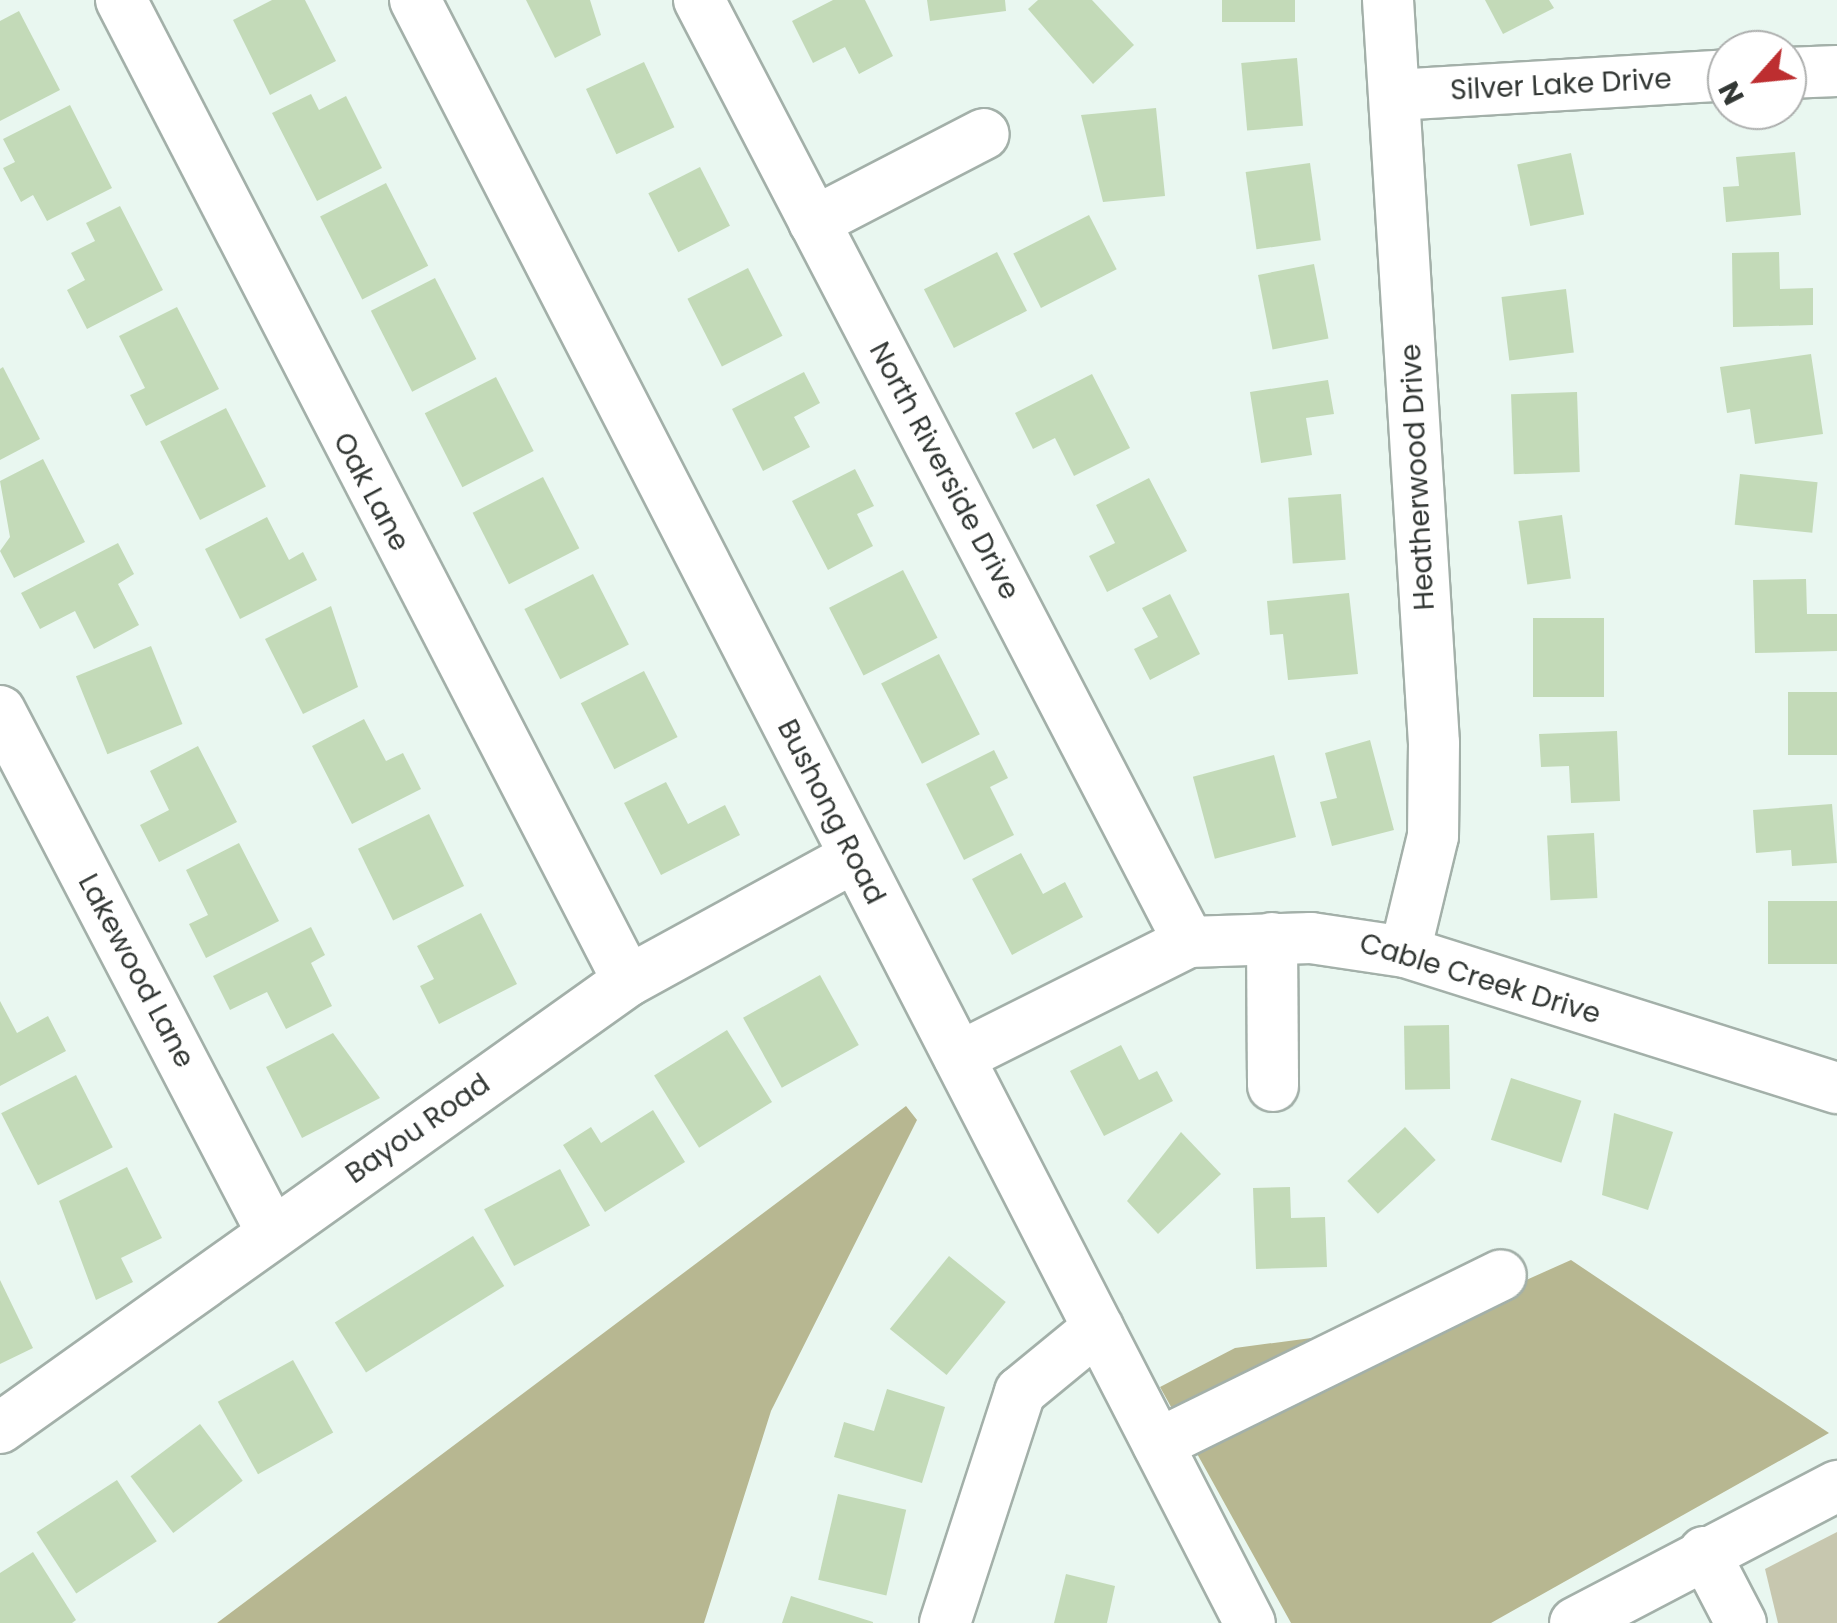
<!DOCTYPE html>
<style>
body{margin:0}
#map{position:relative;width:1837px;height:1623px;overflow:hidden;background:#e9f7f0;font-family:Poppins,sans-serif}
div>[style]{position:absolute}
[style*='--x']{left:calc(var(--x)*1px);top:calc(var(--y)*1px);width:calc(var(--w)*1px);rotate:calc(var(--a)*1deg)}
.green>*{inset:0;background:#c7c7af}
.forest>*{inset:0;background:#b7b791}
.building>*{inset:0;background:#c3dab8;transform-origin:0 0}
.roads{filter:drop-shadow(2px 0 #a3b0a9) drop-shadow(-2px 0 #a3b0a9) drop-shadow(0 2px #a3b0a9) drop-shadow(0 -2px #a3b0a9)}
.minor>*{height:50px;margin:-25px;padding:0 25px;transform-origin:25px;border-radius:25px;background:#fff}
span{translate:-50% -50%;white-space:nowrap;text-align:center;line-height:1.15;-webkit-text-stroke:8px #fff;paint-order:stroke}
.street-label{font-size:28px;color:#323734}
.north{position:absolute;left:1707px;top:30px;width:100px;height:100px;box-sizing:border-box;background:#fff;border:2px solid #adafae;border-radius:50%;rotate:243deg;font-size:28px;font-weight:700;line-height:40px;text-align:center;color:#323734}
.north::after{content:'';display:block;margin:auto;width:35px;height:45px;background:#bd2e30;clip-path:polygon(50% 0,100% 100%,50% 72%,0 100%)}
</style>
<div id="map">
<div class="green">
<i style="clip-path:polygon(1837px 1532px,1837px 1623px,1778px 1623px,1765px 1569px)"></i>
</div>
<div class="forest">
<i style="clip-path:polygon(906px 1106px,917px 1120px,771px 1411px,704px 1623px,217px 1623px)"></i>
<i style="clip-path:polygon(1571px 1260px,1829px 1433px,1491px 1623px,1291px 1623px,1160px 1387px,1235px 1348px,1432px 1322px)"></i>
</div>
<div class="building">
<i style="clip-path:polygon(272px 0,305px 0,336px 61px,270px 95px,233px 20px)"></i>
<i style="clip-path:polygon(526px 0,590px 0,601px 35px,555px 58px)"></i>
<i style="clip-path:polygon(833px 0,865px 0,893px 56px,859px 74px,845px 47px,813px 63px,792px 21px)"></i>
<i style="clip-path:polygon(927px 0,1005px 0,1006px 11px,930px 21px)"></i>
<i style="clip-path:polygon(1038px 0,1092px 0,1134px 45px,1093px 84px,1028px 9px)"></i>
<i style="left:1222px;top:0;width:73px;height:22px"></i>
<i style="clip-path:polygon(1485px 0,1549px 0,1554px 8px,1503px 34px)"></i>
<i style="clip-path:polygon(19px 11px,60px 90px,0 121px,0 21px)"></i>
<i style="left:1297px;top:58px;width:68px;height:56px;rotate:85deg"></i>
<i style="left:644px;top:62px;width:72px;height:64px;rotate:65deg"></i>
<i style="clip-path:polygon(311px 94px,319px 110px,346px 96px,382px 168px,317px 201px,272px 113px)"></i>
<i style="clip-path:polygon(70px 105px,112px 188px,47px 221px,33px 195px,21px 202px,3px 168px,15px 162px,3px 139px)"></i>
<i style="clip-path:polygon(1156px 108px,1165px 196px,1103px 202px,1081px 115px)"></i>
<i style="clip-path:polygon(1795px 152px,1801px 215px,1726px 222px,1723px 187px,1739px 186px,1736px 157px)"></i>
<i style="left:1571px;top:153px;width:63px;height:55px;rotate:78deg"></i>
<i style="left:1310px;top:163px;width:78px;height:65px;rotate:82deg"></i>
<i style="left:700px;top:167px;width:66px;height:58px;rotate:63deg"></i>
<i style="left:386px;top:183px;width:93px;height:74px;rotate:63deg"></i>
<i style="clip-path:polygon(120px 206px,163px 290px,87px 329px,67px 290px,85px 280px,71px 253px,95px 241px,86px 223px)"></i>
<i style="left:1089px;top:215px;width:61px;height:85px;rotate:63deg"></i>
<i style="left:997px;top:252px;width:66px;height:82px;rotate:63deg"></i>
<i style="clip-path:polygon(1779px 252px,1780px 289px,1813px 288px,1813px 325px,1733px 327px,1732px 253px)"></i>
<i style="left:1314px;top:264px;width:76px;height:57px;rotate:79deg"></i>
<i style="left:748px;top:268px;width:76px;height:68px;rotate:63deg"></i>
<i style="left:435px;top:278px;width:91px;height:72px;rotate:63deg"></i>
<i style="left:1566px;top:289px;width:64px;height:65px;rotate:83deg"></i>
<i style="clip-path:polygon(177px 307px,219px 389px,146px 426px,130px 395px,145px 388px,119px 336px)"></i>
<i style="clip-path:polygon(1811px 354px,1823px 434px,1755px 444px,1750px 409px,1727px 413px,1720px 367px)"></i>
<i style="clip-path:polygon(3px 367px,40px 439px,0 460px,0 369px)"></i>
<i style="clip-path:polygon(804px 372px,820px 403px,794px 417px,810px 447px,763px 471px,732px 409px)"></i>
<i style="clip-path:polygon(1092px 374px,1130px 448px,1074px 476px,1055px 438px,1033px 449px,1015px 413px)"></i>
<i style="left:496px;top:377px;width:83px;height:80px;rotate:63deg"></i>
<i style="clip-path:polygon(1328px 380px,1334px 414px,1306px 418px,1312px 455px,1261px 463px,1250px 392px)"></i>
<i style="left:1577px;top:392px;width:80px;height:66px;rotate:88deg"></i>
<i style="left:226px;top:408px;width:88px;height:74px;rotate:63deg"></i>
<i style="clip-path:polygon(43px 459px,85px 542px,14px 578px,0 551px,10px 537px,0 481px)"></i>
<i style="clip-path:polygon(855px 469px,874px 506px,857px 514px,873px 546px,828px 570px,792px 501px)"></i>
<i style="left:1740px;top:474px;width:78px;height:51px;rotate:6deg"></i>
<i style="left:543px;top:477px;width:80px;height:79px;rotate:63deg"></i>
<i style="clip-path:polygon(1149px 478px,1187px 551px,1107px 592px,1089px 556px,1115px 543px,1096px 505px)"></i>
<i style="left:1341px;top:494px;width:66px;height:53px;rotate:86deg"></i>
<i style="left:1562px;top:515px;width:64px;height:44px;rotate:82deg"></i>
<i style="clip-path:polygon(267px 517px,289px 560px,303px 552px,317px 580px,240px 619px,205px 549px)"></i>
<i style="clip-path:polygon(118px 543px,134px 574px,118px 584px,139px 625px,94px 649px,75px 611px,40px 629px,21px 593px)"></i>
<i style="left:903px;top:570px;width:76px;height:83px;rotate:63deg"></i>
<i style="left:593px;top:574px;width:79px;height:77px;rotate:63deg"></i>
<i style="clip-path:polygon(1806px 579px,1807px 614px,1837px 614px,1837px 651px,1755px 653px,1753px 580px)"></i>
<i style="clip-path:polygon(1349px 593px,1358px 674px,1288px 680px,1283px 634px,1270px 635px,1267px 601px)"></i>
<i style="clip-path:polygon(1170px 594px,1200px 654px,1150px 680px,1134px 649px,1158px 637px,1142px 608px)"></i>
<i style="clip-path:polygon(331px 606px,358px 687px,303px 714px,265px 639px)"></i>
<i style="left:1533px;top:618px;width:71px;height:79px"></i>
<i style="left:151px;top:646px;width:84px;height:81px;rotate:68deg"></i>
<i style="left:939px;top:654px;width:90px;height:65px;rotate:63deg"></i>
<i style="left:644px;top:671px;width:74px;height:71px;rotate:63deg"></i>
<i style="left:1788px;top:692px;width:49px;height:63px"></i>
<i style="clip-path:polygon(364px 719px,386px 761px,403px 753px,421px 789px,352px 824px,312px 746px)"></i>
<i style="clip-path:polygon(1617px 731px,1620px 801px,1571px 803px,1569px 766px,1541px 767px,1539px 734px)"></i>
<i style="clip-path:polygon(1370px 740px,1394px 830px,1332px 846px,1320px 802px,1337px 798px,1325px 753px)"></i>
<i style="clip-path:polygon(198px 746px,237px 822px,159px 862px,140px 825px,169px 810px,150px 771px)"></i>
<i style="clip-path:polygon(994px 750px,1008px 778px,990px 787px,1014px 835px,964px 860px,926px 784px)"></i>
<i style="left:1274px;top:755px;width:85px;height:84px;rotate:75deg"></i>
<i style="clip-path:polygon(666px 782px,688px 824px,725px 805px,740px 835px,661px 875px,624px 803px)"></i>
<i style="clip-path:polygon(1832px 804px,1837px 863px,1792px 866px,1791px 850px,1756px 853px,1753px 810px)"></i>
<i style="left:429px;top:814px;width:80px;height:79px;rotate:64deg"></i>
<i style="left:1594px;top:833px;width:65px;height:47px;rotate:87deg"></i>
<i style="clip-path:polygon(239px 843px,279px 921px,206px 958px,189px 924px,208px 915px,186px 870px)"></i>
<i style="clip-path:polygon(1021px 853px,1043px 894px,1065px 882px,1083px 917px,1012px 955px,972px 879px)"></i>
<i style="left:1837px;top:901px;width:63px;height:69px;rotate:90deg"></i>
<i style="clip-path:polygon(481px 913px,517px 984px,439px 1024px,420px 986px,434px 979px,417px 946px)"></i>
<i style="clip-path:polygon(311px 927px,325px 955px,311px 963px,332px 1006px,286px 1029px,267px 992px,230px 1010px,213px 976px)"></i>
<i style="left:820px;top:975px;width:80px;height:88px;rotate:61deg"></i>
<i style="clip-path:polygon(0 1001px,17px 1033px,48px 1016px,66px 1051px,0 1086px)"></i>
<i style="left:1449px;top:1025px;width:64px;height:45px;rotate:89deg"></i>
<i style="left:727px;top:1030px;width:85px;height:86px;rotate:58deg"></i>
<i style="clip-path:polygon(333px 1033px,380px 1098px,302px 1138px,266px 1067px)"></i>
<i style="clip-path:polygon(1121px 1045px,1139px 1080px,1157px 1071px,1173px 1101px,1104px 1136px,1070px 1071px)"></i>
<i style="left:76px;top:1075px;width:81px;height:84px;rotate:63deg"></i>
<i style="left:1511px;top:1078px;width:74px;height:65px;rotate:18deg"></i>
<i style="clip-path:polygon(653px 1110px,685px 1162px,605px 1212px,563px 1145px,591px 1127px,601px 1143px)"></i>
<i style="clip-path:polygon(1614px 1113px,1673px 1132px,1648px 1210px,1602px 1195px)"></i>
<i style="left:1405px;top:1127px;width:45px;height:79px;rotate:47deg"></i>
<i style="clip-path:polygon(1181px 1132px,1221px 1174px,1158px 1234px,1127px 1201px)"></i>
<i style="clip-path:polygon(127px 1167px,162px 1238px,121px 1258px,133px 1282px,96px 1300px,59px 1201px)"></i>
<i style="left:560px;top:1169px;width:64px;height:86px;rotate:62deg"></i>
<i style="clip-path:polygon(1290px 1187px,1291px 1218px,1325px 1217px,1327px 1267px,1256px 1269px,1253px 1188px)"></i>
<i style="left:473px;top:1236px;width:59px;height:163px;rotate:58deg"></i>
<i style="left:949px;top:1256px;width:73px;height:94px;rotate:39deg"></i>
<i style="clip-path:polygon(0 1280px,33px 1348px,0 1364px)"></i>
<i style="left:293px;top:1360px;width:83px;height:86px;rotate:61deg"></i>
<i style="clip-path:polygon(887px 1389px,945px 1407px,922px 1483px,834px 1457px,844px 1422px,874px 1431px)"></i>
<i style="left:200px;top:1424px;width:71px;height:87px;rotate:53deg"></i>
<i style="left:117px;top:1480px;width:73px;height:96px;rotate:57deg"></i>
<i style="left:838px;top:1494px;width:70px;height:88px;rotate:13deg"></i>
<i style="clip-path:polygon(33px 1552px,76px 1620px,72px 1623px,0 1623px,0 1573px)"></i>
<i style="clip-path:polygon(1066px 1574px,1115px 1586px,1107px 1623px,1054px 1623px)"></i>
<i style="clip-path:polygon(791px 1596px,873px 1622px,873px 1623px,782px 1623px)"></i>
</div>
<div class="roads">
<div class="minor">
<i style="--x:121;--y:0;--w:1104;--a:62.67"></i>
<i style="--x:415;--y:0;--w:1825;--a:62.78"></i>
<i style="--x:699;--y:0;--w:1062;--a:62.52"></i>
<i style="--x:1388;--y:0;--w:744;--a:86.46"></i>
<i style="--x:1434;--y:743;--w:93;--a:90.6"></i>
<i style="--x:1433;--y:836;--w:119;--a:103.6"></i>
<i style="--x:1787;--y:73;--w:50;--a:-2.3"></i>
<i style="--x:1395;--y:95;--w:333;--a:-3.4"></i>
<i style="--x:814;--y:222;--w:191;--a:-27.4"></i>
<i style="--x:0;--y:711;--w:586;--a:62.47"></i>
<i style="--x:1272;--y:938;--w:148;--a:89.6"></i>
<i style="--x:959;--y:1057;--w:257;--a:-26.6"></i>
<i style="--x:1189;--y:942;--w:122;--a:-1.9"></i>
<i style="--x:1311;--y:938;--w:95;--a:8.5"></i>
<i style="--x:1405;--y:952;--w:453;--a:17.5"></i>
<i style="--x:0;--y:1428;--w:771;--a:-35.44"></i>
<i style="--x:628;--y:981;--w:256;--a:-28.7"></i>
<i style="--x:1158;--y:1444;--w:382;--a:-26.2"></i>
<i style="--x:1704;--y:1552;--w:80;--a:62.5"></i>
<i style="--x:945;--y:1623;--w:243;--a:-72"></i>
<i style="--x:1020;--y:1392;--w:101;--a:-39.4"></i>
<i style="--x:1575;--y:1623;--w:296;--a:-27.6"></i>
</div>
</div>
<div class="street-label">
<span style="left:1561px;top:85px;rotate:-3deg">Silver Lake Drive</span>
<span style="left:944px;top:471px;rotate:62deg">North Riverside Drive</span>
<span style="left:1418px;top:477px;rotate:-93deg">Heatherwood Drive</span>
<span style="left:371px;top:492px;rotate:62deg">Oak Lane</span>
<span style="left:831px;top:812px;rotate:63deg">Bushong Road</span>
<span style="left:136px;top:971px;rotate:62deg">Lakewood Lane</span>
<span style="left:1480px;top:979px;rotate:17deg">Cable Creek Drive</span>
<span style="left:418px;top:1129px;rotate:-35deg">Bayou Road</span>
</div>
<div class="north">N</div>
</div>
